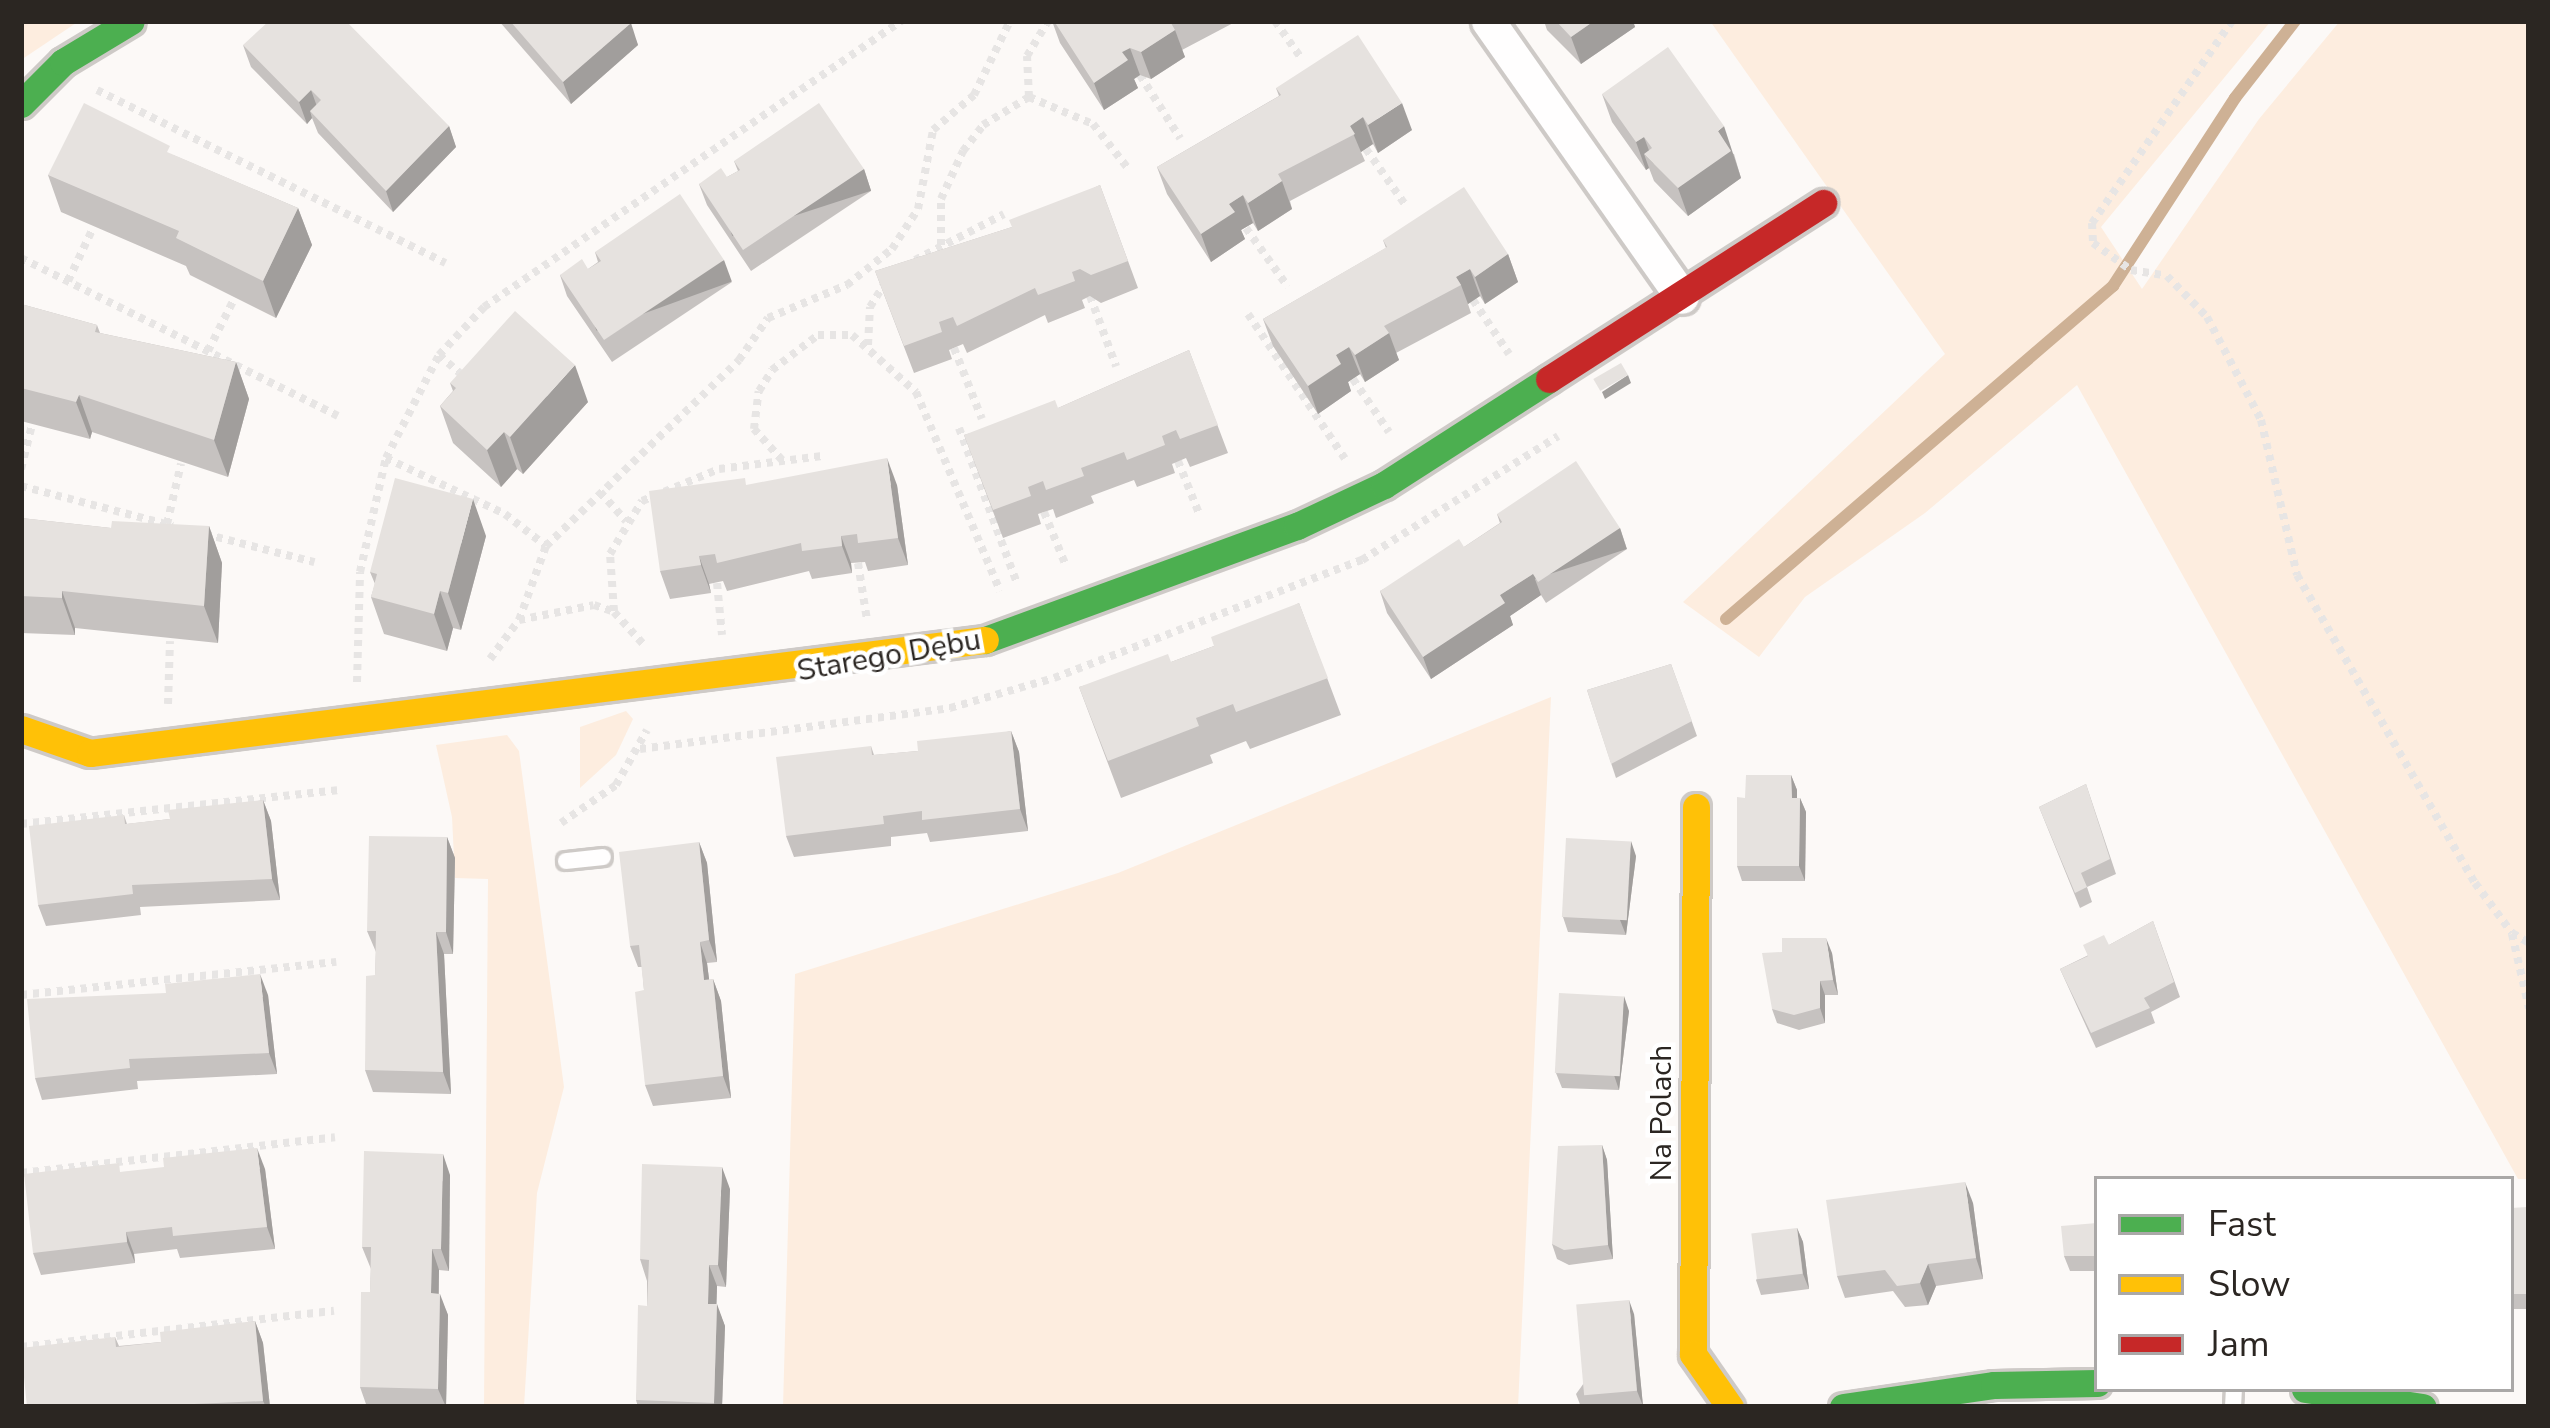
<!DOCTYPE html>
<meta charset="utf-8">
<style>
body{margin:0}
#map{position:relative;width:2550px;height:1428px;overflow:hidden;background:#fcf9f7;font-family:"Nunito Sans",sans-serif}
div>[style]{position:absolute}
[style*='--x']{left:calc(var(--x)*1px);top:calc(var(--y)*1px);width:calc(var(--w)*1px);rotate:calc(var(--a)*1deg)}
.green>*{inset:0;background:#fdeddf}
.stream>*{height:12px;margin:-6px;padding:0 6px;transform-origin:6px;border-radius:6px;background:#ceb195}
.path>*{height:8px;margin-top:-4px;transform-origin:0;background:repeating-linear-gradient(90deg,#e7e5e4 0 6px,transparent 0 12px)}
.roads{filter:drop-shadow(3px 0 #cecac7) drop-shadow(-3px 0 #cecac7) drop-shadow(0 3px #cecac7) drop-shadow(0 -3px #cecac7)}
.lane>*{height:16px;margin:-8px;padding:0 8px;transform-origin:8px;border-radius:8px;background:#fffefe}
.street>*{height:33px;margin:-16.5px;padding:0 16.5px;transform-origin:16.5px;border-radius:16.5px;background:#fffefe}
.fast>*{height:27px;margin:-13.5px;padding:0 13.5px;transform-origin:13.5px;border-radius:13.5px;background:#4caf50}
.slow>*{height:27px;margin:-13.5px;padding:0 13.5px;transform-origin:13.5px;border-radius:13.5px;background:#ffc107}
.jam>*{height:27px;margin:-13.5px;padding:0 13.5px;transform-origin:13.5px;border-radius:13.5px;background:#c62828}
.wall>*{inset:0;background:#c6c2c0}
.shaded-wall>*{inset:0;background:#a19e9c;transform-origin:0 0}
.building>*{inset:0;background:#e6e2df;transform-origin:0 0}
span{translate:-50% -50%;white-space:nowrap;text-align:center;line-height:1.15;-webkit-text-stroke:9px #fff;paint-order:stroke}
.street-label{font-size:30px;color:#2b2622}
.frame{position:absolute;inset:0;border:24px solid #2b2622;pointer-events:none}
.legend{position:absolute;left:2094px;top:1176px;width:420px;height:216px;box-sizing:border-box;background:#fff;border:3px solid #aaa8a7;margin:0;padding:15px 21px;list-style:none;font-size:36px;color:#2b2622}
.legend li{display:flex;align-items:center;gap:24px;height:60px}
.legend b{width:60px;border:3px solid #aaa8a7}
</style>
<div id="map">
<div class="green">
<i style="clip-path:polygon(21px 21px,79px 21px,21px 60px)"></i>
<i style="clip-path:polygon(1710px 21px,2271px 21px,2101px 227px,2142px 289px,2259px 119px,2340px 21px,2529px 21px,2529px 1179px,2518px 1179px,2077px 385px,1925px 513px,1805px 597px,1759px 657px,1683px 602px,1945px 354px)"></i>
<i style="clip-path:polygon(1551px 697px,1518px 1407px,783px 1407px,795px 974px,1118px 873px)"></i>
<i style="clip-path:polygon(626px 711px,633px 719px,616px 755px,580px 788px,580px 727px)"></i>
<i style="clip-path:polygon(507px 735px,519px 751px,564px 1087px,537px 1193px,524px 1407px,484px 1407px,488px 879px,455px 878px,452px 817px,436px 745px)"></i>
</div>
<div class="stream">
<i style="--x:1726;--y:619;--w:511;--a:-40.71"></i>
<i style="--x:2113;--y:286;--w:224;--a:-57"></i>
<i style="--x:2235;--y:98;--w:98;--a:-52.1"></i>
</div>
<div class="path">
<i style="--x:1275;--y:21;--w:45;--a:54.9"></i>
<i style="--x:2232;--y:21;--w:246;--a:124.7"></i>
<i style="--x:2092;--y:223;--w:20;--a:87"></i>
<i style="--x:2093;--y:243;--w:47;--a:35.4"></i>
<i style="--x:2131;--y:270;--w:36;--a:9"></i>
<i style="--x:2167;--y:276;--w:57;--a:45.7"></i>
<i style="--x:2207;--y:317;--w:116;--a:62.3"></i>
<i style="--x:2261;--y:420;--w:159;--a:76.9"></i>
<i style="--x:2297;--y:575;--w:356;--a:60"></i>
<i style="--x:2475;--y:883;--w:62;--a:53.5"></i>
<i style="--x:2512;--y:933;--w:20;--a:30"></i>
<i style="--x:1140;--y:75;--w:75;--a:57.6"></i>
<i style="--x:97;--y:90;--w:389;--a:26.4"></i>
<i style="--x:1029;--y:97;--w:41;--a:-92.8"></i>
<i style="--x:1027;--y:56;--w:41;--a:-59"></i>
<i style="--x:1366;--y:149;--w:70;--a:54.9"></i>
<i style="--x:1246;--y:228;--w:72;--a:54.6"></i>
<i style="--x:941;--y:245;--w:46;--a:-90"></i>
<i style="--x:941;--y:199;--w:53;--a:-65.4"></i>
<i style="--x:963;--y:151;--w:33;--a:-52"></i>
<i style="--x:983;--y:125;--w:54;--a:-31.3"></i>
<i style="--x:1029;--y:97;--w:69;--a:22.9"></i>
<i style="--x:1093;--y:124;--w:55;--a:51.7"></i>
<i style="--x:21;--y:258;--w:354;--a:26.5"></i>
<i style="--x:915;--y:260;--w:100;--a:-27.3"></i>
<i style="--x:68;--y:281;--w:59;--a:-64.7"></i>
<i style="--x:1090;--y:296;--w:75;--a:69.6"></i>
<i style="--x:1473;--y:300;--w:65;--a:56.3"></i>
<i style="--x:1248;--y:314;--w:174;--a:56.2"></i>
<i style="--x:868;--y:345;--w:38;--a:-87"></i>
<i style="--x:870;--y:307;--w:34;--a:-58"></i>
<i style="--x:954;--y:348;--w:76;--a:68.5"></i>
<i style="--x:208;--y:351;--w:60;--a:-63.4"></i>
<i style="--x:439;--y:355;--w:35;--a:41"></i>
<i style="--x:1353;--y:379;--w:64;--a:55.8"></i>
<i style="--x:959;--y:428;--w:165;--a:69.5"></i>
<i style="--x:386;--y:458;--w:132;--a:25.2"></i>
<i style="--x:505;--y:514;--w:52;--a:38"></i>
<i style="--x:782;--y:460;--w:42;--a:-132.1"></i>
<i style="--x:754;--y:429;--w:38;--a:-83"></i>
<i style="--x:759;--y:391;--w:25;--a:-58"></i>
<i style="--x:772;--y:370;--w:58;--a:-37.3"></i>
<i style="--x:818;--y:335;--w:34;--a:0"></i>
<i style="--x:852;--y:335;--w:86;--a:41.7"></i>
<i style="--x:916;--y:392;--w:216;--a:67.1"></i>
<i style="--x:1178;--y:461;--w:59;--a:68.2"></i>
<i style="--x:21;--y:469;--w:45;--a:-76"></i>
<i style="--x:21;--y:486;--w:157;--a:14.7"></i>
<i style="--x:600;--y:492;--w:39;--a:48"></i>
<i style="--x:1044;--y:512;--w:58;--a:67.8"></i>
<i style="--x:167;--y:524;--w:62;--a:-76.9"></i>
<i style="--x:205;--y:534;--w:113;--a:14.4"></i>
<i style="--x:858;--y:563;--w:58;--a:81"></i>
<i style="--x:717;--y:583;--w:52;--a:84.5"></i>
<i style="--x:614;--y:611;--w:57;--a:-94"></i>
<i style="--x:610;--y:554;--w:62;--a:-58.9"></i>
<i style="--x:642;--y:501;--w:83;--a:-22.6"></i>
<i style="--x:719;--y:469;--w:104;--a:-7.2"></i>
<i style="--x:519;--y:620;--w:76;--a:-11.3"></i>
<i style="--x:594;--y:605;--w:21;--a:19"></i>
<i style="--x:614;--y:612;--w:45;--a:47.7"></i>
<i style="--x:490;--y:659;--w:49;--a:-53.4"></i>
<i style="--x:519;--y:620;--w:79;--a:-70"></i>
<i style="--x:546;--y:546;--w:268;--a:-43.9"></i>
<i style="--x:739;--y:360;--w:51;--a:-55.4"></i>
<i style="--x:768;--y:318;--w:86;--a:-22.7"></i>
<i style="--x:847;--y:285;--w:58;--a:-38.7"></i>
<i style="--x:892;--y:249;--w:48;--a:-57"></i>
<i style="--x:918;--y:209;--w:80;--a:-79.2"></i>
<i style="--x:933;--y:130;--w:54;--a:-40.5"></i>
<i style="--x:974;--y:95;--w:82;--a:-64.1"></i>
<i style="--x:357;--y:682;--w:110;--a:-88.4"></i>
<i style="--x:360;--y:572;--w:117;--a:-77.2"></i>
<i style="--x:386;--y:458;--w:116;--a:-62.8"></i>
<i style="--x:439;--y:355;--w:66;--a:-46.8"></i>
<i style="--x:484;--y:307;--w:506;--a:-34.44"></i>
<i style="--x:168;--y:704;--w:63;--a:-88.2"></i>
<i style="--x:640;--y:749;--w:313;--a:-7.5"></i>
<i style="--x:950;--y:708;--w:108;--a:-16.1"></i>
<i style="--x:1054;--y:678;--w:330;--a:-21"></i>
<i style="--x:1362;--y:560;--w:232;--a:-32.3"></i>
<i style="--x:561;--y:823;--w:67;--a:-34.6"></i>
<i style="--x:616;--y:785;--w:63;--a:-60.6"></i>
<i style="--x:21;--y:824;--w:318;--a:-6.1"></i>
<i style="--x:2512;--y:934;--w:76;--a:77.1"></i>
<i style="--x:21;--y:995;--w:317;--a:-6"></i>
<i style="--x:21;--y:1173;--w:316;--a:-6.5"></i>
<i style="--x:21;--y:1347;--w:315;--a:-6.6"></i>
</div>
<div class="roads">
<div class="lane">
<i style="--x:566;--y:861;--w:37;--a:-6"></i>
<i style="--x:2233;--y:1407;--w:18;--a:-87"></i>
</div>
<div class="street">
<i style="--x:1488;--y:21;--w:337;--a:54.9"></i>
</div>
<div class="fast">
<i style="--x:21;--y:104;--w:59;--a:-45"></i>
<i style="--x:63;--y:62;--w:79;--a:-31.1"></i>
<i style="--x:985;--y:640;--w:332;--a:-20.1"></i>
<i style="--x:1297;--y:526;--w:96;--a:-25.2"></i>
<i style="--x:1384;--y:485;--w:196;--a:-32.7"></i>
<i style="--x:2305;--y:1389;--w:119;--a:8.7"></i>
<i style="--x:1843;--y:1407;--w:153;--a:-8.3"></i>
<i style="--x:1994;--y:1385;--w:103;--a:-1.1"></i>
</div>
<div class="slow">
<i style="--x:21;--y:729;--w:73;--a:19.2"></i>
<i style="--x:90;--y:753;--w:902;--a:-7.2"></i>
<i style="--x:1696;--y:807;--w:547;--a:90.31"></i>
<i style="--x:1693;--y:1354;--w:65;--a:55.1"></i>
</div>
<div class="jam">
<i style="--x:1549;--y:379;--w:326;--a:-32.7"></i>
</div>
</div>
<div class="wall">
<i style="clip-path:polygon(499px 21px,628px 21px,638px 45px,571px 104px)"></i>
<i style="clip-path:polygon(1052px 21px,1237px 21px,1182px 50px,1185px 57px,1151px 79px,1140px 75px,1134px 79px,1138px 88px,1104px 110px,1060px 43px)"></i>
<i style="clip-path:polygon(1544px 21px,1633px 21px,1635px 27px,1581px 64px,1547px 30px)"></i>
<i style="clip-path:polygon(243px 45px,449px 126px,456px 147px,393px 212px,318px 133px,312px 118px,307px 124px,251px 67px)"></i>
<i style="clip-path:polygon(1276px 88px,1412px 130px,1378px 153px,1373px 144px,1361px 152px,1365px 161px,1290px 201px,1292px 209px,1258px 231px,1253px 223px,1241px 230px,1245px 239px,1211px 262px,1167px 194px,1157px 167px,1279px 96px)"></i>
<i style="clip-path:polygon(1602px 94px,1734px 154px,1741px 178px,1688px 216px,1654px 181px,1649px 168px,1646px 170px,1612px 122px)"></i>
<i style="clip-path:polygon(173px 155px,298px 208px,312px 245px,276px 318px,190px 275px,186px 266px,61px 212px,48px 175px)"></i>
<i style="clip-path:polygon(734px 161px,864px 169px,871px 191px,751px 271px,707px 205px,699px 184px,727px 177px,738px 171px)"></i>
<i style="clip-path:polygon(1100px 185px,1138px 288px,1101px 303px,1090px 296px,1082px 300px,1085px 308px,1048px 323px,1045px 315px,967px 353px,963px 344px,949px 350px,952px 359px,914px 373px,875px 271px,1012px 227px)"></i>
<i style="clip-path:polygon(1383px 240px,1508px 254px,1518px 282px,1485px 304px,1480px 296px,1468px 304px,1471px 313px,1396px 353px,1399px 360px,1365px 382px,1360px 374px,1348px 382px,1351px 391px,1318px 414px,1273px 346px,1263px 319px,1386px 248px)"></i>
<i style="clip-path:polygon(595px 252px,732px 282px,612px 362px,567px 296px,560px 275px,588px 269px,598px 262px)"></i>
<i style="clip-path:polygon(21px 304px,97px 325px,100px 333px,236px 362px,249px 399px,228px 477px,92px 432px,90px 439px,21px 421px)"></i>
<i style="clip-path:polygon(1189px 350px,1228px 453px,1190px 467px,1186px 458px,1172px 464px,1175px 473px,1137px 487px,1134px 480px,1091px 496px,1094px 503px,1056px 518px,1053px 509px,1038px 514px,1041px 524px,1003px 538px,964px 435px,1058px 408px)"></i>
<i style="clip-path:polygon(450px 383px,588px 402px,523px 474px,517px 469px,501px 487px,453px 443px,440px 406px,453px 391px)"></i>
<i style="clip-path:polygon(748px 485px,897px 485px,908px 565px,868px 571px,865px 562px,851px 563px,852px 573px,812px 579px,809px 571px,727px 591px,723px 581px,709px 584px,711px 593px,670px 599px,660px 571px)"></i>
<i style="clip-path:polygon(1497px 514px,1620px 528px,1627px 549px,1546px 603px,1541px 595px,1510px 616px,1513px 625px,1431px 679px,1387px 613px,1380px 591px,1464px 547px,1500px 523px)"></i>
<i style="clip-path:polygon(21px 518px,111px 528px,209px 526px,222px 563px,218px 643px,75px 628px,75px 635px,21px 633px)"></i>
<i style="clip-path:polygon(486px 536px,461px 630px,453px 628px,447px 651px,384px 634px,371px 597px,375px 584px,370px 572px)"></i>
<i style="clip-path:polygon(1299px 603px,1341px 715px,1250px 749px,1246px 741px,1210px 755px,1213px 763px,1121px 798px,1079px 687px,1171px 662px,1214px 646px)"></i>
<i style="clip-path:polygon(1671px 664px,1697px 736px,1616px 778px,1587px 690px)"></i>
<i style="clip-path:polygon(1011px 731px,1019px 752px,1028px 831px,930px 842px,927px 833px,891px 837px,891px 846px,794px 857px,786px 836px,871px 746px,874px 755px,918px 751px)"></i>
<i style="clip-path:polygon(1791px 775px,1797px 790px,1797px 798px,1800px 798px,1806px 812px,1805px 881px,1742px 881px,1737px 866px,1745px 798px)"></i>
<i style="clip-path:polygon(2086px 784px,2116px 874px,2087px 887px,2092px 902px,2080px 908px,2039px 807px)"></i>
<i style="clip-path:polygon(263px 800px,271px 821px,280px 900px,140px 907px,141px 915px,46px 926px,38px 905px,124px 815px,127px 824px,170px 819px)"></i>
<i style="clip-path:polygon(447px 837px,455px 858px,453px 954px,444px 954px,451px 1094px,373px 1092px,365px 1070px,375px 975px,376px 952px,367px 931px)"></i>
<i style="clip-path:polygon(699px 842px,707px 863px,717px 962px,707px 963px,709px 980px,713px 979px,721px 1001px,731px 1098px,653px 1106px,645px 1085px,644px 990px,642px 967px,638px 967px,630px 946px)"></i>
<i style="clip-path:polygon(1636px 856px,1626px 935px,1568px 932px,1563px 917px)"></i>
<i style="clip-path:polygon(2153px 921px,2180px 997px,2151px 1012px,2155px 1023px,2096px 1048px,2060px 969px,2109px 945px)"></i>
<i style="clip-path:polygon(1832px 953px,1838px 995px,1825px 995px,1825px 1023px,1799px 1030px,1777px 1023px,1772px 1009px)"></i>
<i style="clip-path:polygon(268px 995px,277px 1074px,137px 1081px,138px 1089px,42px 1100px,35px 1078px)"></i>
<i style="clip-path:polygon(1629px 1011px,1619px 1090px,1562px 1088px,1556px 1073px)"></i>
<i style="clip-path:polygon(1602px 1145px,1607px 1160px,1613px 1259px,1569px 1265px,1557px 1259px,1552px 1244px)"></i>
<i style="clip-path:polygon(265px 1169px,275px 1249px,180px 1258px,177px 1249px,134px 1254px,135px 1263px,41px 1275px,33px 1253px,122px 1172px)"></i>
<i style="clip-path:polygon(450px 1175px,449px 1271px,439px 1270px,439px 1294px,448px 1315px,446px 1407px,367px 1407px,360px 1387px,370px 1292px,371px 1269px,362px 1247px)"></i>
<i style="clip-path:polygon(730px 1189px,726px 1287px,717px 1286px,716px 1304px,725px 1326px,722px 1407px,638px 1407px,636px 1400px,647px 1306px,647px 1281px,640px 1259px)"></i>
<i style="clip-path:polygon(1973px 1203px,1983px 1279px,1936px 1286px,1928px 1305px,1905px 1307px,1893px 1291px,1845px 1298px,1837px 1276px)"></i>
<i style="clip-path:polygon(2511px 1208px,2529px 1214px,2529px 1309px,2512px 1309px,2511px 1307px)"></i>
<i style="clip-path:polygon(2097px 1223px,2097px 1271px,2070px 1271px,2064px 1256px)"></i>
<i style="clip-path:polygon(1797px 1228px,1803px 1242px,1809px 1289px,1761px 1295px,1756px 1280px)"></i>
<i style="clip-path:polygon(1634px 1314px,1643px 1406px,1581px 1407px,1576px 1394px)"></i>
<i style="clip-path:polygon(255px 1321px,263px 1343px,270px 1407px,27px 1407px,115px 1337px,119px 1346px,161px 1342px)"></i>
</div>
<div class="shaded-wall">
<i style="clip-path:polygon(1594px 21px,1633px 21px,1635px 27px,1581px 64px,1571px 37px)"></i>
<i style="clip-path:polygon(631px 23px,638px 45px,571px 104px,563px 82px)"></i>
<i style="clip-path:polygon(1175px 30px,1185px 57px,1151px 79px,1141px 52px)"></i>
<i style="clip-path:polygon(1130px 48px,1140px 75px,1134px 79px,1138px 88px,1104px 110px,1094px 83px,1122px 52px)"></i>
<i style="clip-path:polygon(311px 90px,319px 112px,310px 111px,312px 118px,307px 124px,299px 102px)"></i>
<i style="clip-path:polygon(1402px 103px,1412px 130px,1378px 153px,1368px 125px)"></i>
<i style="clip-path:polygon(1363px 117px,1373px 144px,1361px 152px,1350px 126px)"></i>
<i style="clip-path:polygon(449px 126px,456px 147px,393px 212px,386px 191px)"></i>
<i style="clip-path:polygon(1724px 126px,1741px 178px,1688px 216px,1678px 188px,1718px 131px)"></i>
<i style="clip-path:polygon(1644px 137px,1654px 164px,1644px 154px,1649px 168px,1646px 170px,1636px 142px)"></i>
<i style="left:864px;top:169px;width:23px;height:146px;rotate:72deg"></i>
<i style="clip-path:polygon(1282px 181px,1292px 209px,1258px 231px,1248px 203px)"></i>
<i style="clip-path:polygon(1243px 195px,1253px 223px,1241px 230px,1245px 239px,1211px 262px,1201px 234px,1229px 204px)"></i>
<i style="clip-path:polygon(298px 208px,312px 245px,276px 318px,263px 281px)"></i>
<i style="clip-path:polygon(1508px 254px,1518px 282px,1485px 304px,1475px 277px)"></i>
<i style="left:724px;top:260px;width:23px;height:144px;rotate:70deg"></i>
<i style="clip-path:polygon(1470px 269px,1480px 296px,1468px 304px,1461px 285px,1456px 277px)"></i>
<i style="clip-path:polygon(1389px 333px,1399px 360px,1365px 382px,1355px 355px)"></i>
<i style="clip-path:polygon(1349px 347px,1360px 374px,1348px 382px,1351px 391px,1318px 414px,1308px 386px,1336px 355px)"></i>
<i style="clip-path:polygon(236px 362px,249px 399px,228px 477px,214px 440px)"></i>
<i style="clip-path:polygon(575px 365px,588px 402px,523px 474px,510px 437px)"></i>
<i style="clip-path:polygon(1628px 375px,1631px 383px,1605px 399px,1602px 392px)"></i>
<i style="clip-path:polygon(79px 395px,92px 432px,90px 439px,76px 402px)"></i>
<i style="clip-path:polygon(504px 432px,517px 469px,501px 487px,487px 450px)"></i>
<i style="clip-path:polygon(887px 458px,897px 485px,908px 565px,898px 538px)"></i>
<i style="clip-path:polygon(473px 499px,486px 536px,461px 630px,448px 593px)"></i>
<i style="clip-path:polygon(209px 526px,222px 563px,218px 643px,204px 606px)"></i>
<i style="left:1620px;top:528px;width:22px;height:98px;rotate:72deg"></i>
<i style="clip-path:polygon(841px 536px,851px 563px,852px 573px,842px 546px)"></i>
<i style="clip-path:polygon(699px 556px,709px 584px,711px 593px,701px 565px)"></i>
<i style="clip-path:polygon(1533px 574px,1541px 595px,1510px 616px,1513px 625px,1431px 679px,1423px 657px,1500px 595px)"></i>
<i style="clip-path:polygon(62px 591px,75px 628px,75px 635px,62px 598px)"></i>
<i style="clip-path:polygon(440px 591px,453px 628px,447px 651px,434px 614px)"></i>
<i style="clip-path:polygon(1011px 731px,1019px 752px,1028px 831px,1020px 809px)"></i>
<i style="clip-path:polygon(1791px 775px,1797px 790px,1797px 813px,1792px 798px)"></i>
<i style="clip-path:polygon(1800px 798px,1806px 812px,1805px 881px,1799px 866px)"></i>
<i style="clip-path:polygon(263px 800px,271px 821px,280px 900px,272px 879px)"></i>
<i style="clip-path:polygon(447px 837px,455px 858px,453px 954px,446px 932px)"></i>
<i style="clip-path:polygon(1631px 841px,1636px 856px,1626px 935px,1620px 920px)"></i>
<i style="clip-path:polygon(699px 842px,707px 863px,717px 962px,709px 940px)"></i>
<i style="clip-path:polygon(436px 932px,444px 954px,451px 1094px,443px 1072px)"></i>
<i style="clip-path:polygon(1826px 938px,1832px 953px,1838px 995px,1833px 980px)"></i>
<i style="clip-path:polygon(700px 942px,707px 963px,712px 1002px,704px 980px)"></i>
<i style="clip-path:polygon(260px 974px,268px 995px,277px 1074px,269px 1053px)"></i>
<i style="clip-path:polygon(713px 979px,721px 1001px,731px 1098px,723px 1076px)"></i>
<i style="clip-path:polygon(1820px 981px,1825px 995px,1825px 1023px,1820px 1008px)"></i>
<i style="clip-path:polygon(1624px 996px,1629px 1011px,1619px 1090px,1614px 1075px)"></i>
<i style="clip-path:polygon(1602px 1145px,1607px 1160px,1613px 1259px,1608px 1245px)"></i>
<i style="clip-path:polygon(257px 1148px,265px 1169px,275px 1249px,267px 1227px)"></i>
<i style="clip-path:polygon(443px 1154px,450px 1175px,449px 1271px,441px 1249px)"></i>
<i style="clip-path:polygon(722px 1167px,730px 1189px,726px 1287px,718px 1265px)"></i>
<i style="clip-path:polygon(1965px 1182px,1973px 1203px,1983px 1279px,1976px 1258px)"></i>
<i style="clip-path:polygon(1797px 1228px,1803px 1242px,1809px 1289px,1803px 1274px)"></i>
<i style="clip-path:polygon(126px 1232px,134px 1254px,135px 1263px,127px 1242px)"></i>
<i style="clip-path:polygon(432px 1249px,439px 1270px,438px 1315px,431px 1293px)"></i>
<i style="clip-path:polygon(1928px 1264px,1936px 1286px,1928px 1305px,1920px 1283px)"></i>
<i style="clip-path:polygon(709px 1265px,717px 1286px,716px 1326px,708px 1304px)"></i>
<i style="clip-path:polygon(440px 1294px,448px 1315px,446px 1407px,438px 1389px)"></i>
<i style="clip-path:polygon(1629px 1300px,1634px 1314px,1643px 1406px,1637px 1391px)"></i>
<i style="clip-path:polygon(717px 1304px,725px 1326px,722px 1407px,715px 1407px,714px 1403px)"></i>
<i style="clip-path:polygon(255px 1321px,263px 1343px,270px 1407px,266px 1407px,263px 1401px)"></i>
</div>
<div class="building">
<i style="clip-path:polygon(269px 21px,346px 21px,449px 126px,386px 191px,310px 111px,321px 100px,311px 90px,299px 102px,243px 45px)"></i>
<i style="clip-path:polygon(510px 21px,628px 21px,631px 23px,563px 82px)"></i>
<i style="clip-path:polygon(1054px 21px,1175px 21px,1171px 23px,1175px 30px,1141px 52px,1130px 48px,1122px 52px,1128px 60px,1094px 83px)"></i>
<i style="clip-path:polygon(1556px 21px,1594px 21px,1571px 37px)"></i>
<i style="clip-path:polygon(1358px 35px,1402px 103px,1368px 125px,1363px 117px,1350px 126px,1355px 134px,1278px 174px,1282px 181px,1248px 203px,1243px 195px,1229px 204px,1235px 212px,1201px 234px,1157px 167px,1281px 95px,1276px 88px)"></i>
<i style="clip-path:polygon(1668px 47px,1724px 126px,1718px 131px,1731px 151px,1678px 188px,1644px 154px,1652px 148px,1644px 137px,1636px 142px,1602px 94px)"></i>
<i style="clip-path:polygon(84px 103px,170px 146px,167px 152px,298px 208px,263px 281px,176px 238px,179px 231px,48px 175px)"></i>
<i style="clip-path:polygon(819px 103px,864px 169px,743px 250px,699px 184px,721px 168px,727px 177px,740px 170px,734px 161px)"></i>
<i style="clip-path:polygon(1100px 185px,1128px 261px,1091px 275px,1080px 269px,1072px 272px,1075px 281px,1038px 295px,1035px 288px,957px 326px,953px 317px,939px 322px,942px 332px,904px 346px,875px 271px,1012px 227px,1009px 220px)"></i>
<i style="clip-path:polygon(1464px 187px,1508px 254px,1475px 277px,1470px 269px,1456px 277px,1461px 285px,1384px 326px,1389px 333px,1355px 355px,1349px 347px,1336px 355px,1341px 364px,1308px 386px,1263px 319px,1387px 247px,1383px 240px)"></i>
<i style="clip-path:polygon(680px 194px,724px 260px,604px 340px,560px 275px,582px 259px,588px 269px,601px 261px,595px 252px)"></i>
<i style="clip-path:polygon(21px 304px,97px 325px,95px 332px,236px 362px,214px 440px,79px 395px,76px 402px,21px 388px)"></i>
<i style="clip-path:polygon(515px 311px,575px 365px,510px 437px,504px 432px,487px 450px,440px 406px,456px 388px,450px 383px)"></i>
<i style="clip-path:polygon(1189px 350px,1218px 425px,1180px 439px,1176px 430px,1162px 436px,1165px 445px,1127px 460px,1124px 452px,1081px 468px,1084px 476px,1046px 490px,1043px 481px,1028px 487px,1031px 496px,993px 510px,964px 435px,1055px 400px,1058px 408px)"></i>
<i style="left:1621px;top:363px;width:14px;height:32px;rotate:60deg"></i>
<i style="clip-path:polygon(887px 458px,898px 538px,858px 543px,857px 534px,841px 536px,842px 546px,802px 551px,801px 543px,717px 563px,715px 554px,699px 556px,701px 565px,660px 571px,649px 491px,745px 478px,746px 485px)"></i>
<i style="clip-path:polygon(1576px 461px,1620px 528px,1538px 582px,1533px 574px,1500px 595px,1505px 603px,1423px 657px,1380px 591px,1459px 539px,1464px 547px,1502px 522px,1497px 514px)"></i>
<i style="clip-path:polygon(395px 478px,473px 499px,448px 593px,440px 591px,434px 614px,371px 597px,377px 574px,370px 572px)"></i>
<i style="clip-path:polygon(21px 518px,111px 528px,112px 521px,209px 526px,204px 606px,62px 591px,62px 598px,21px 596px)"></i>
<i style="clip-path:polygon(1299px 603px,1328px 678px,1236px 712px,1233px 704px,1196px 718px,1199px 726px,1108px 761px,1079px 687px,1168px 654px,1171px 662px,1214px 646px,1211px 637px)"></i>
<i style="clip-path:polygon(1671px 664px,1692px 721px,1611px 764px,1587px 690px)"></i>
<i style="clip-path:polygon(1011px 731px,1020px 809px,922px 820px,922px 811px,883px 816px,884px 824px,786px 836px,776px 757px,871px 746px,872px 755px,918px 751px,917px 741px)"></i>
<i style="clip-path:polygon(1746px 775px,1791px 775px,1792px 798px,1800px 798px,1799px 866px,1737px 866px,1737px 797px,1745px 798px)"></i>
<i style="clip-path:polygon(2086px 784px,2110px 859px,2081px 873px,2087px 887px,2075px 893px,2039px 807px)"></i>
<i style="clip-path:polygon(263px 800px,272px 879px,132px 885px,133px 894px,38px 905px,29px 826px,124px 815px,125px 824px,170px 819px,168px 810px)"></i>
<i style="clip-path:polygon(369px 836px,447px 837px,446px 932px,436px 932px,443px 1072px,365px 1070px,366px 976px,375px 975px,376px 931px,367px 931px)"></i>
<i style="left:1566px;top:838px;width:65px;height:79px;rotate:3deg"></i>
<i style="clip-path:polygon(699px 842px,709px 940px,700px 942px,704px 980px,713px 979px,723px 1076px,645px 1085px,635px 992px,644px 990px,639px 945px,630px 946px,619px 852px)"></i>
<i style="clip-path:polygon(2153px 921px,2174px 982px,2144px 998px,2150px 1008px,2091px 1033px,2060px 969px,2088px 956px,2083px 945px,2104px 935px,2109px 945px)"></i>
<i style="clip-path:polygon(1782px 938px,1826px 938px,1833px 980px,1820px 981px,1820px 1008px,1794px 1015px,1772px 1009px,1762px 953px,1782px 952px)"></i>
<i style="clip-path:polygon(260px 974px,269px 1053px,129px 1059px,130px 1068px,35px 1078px,27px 999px,166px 993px,165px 984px)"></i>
<i style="left:1559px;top:993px;width:65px;height:80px;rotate:3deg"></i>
<i style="clip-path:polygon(1602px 1145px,1608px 1245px,1564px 1250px,1552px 1244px,1558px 1146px)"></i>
<i style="clip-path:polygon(257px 1148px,267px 1227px,173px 1236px,172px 1227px,126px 1232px,127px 1242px,33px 1253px,24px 1174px,119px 1163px,120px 1172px,164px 1167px,163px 1158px)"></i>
<i style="clip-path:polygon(364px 1151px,443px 1154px,441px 1249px,432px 1249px,431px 1293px,440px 1294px,438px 1389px,360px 1387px,361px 1292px,370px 1292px,371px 1247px,362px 1247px)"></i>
<i style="clip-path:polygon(642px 1164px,722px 1167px,718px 1265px,709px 1265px,708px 1304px,717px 1304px,714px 1403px,636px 1400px,638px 1305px,647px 1306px,649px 1260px,640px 1259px)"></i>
<i style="clip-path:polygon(1965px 1182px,1976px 1258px,1928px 1264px,1920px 1283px,1897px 1286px,1885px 1270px,1837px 1276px,1826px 1200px)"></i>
<i style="clip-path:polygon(2527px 1207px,2529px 1214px,2529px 1294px,2511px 1294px,2511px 1208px)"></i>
<i style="clip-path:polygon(2097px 1223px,2097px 1256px,2064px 1256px,2061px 1226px)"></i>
<i style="left:1797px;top:1228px;width:46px;height:46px;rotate:83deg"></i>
<i style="left:1629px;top:1300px;width:91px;height:53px;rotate:85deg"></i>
<i style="clip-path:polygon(255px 1321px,263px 1401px,126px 1407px,27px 1407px,21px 1348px,115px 1337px,116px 1347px,161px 1342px,160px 1332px)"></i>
</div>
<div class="street-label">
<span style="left:889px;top:656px;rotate:-10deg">Starego Dębu</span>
<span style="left:1662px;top:1113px;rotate:-90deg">Na Polach</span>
</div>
<div class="frame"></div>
<ul class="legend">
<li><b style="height:15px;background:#4caf50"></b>Fast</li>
<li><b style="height:15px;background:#ffc107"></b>Slow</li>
<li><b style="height:15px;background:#c62828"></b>Jam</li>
</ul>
</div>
